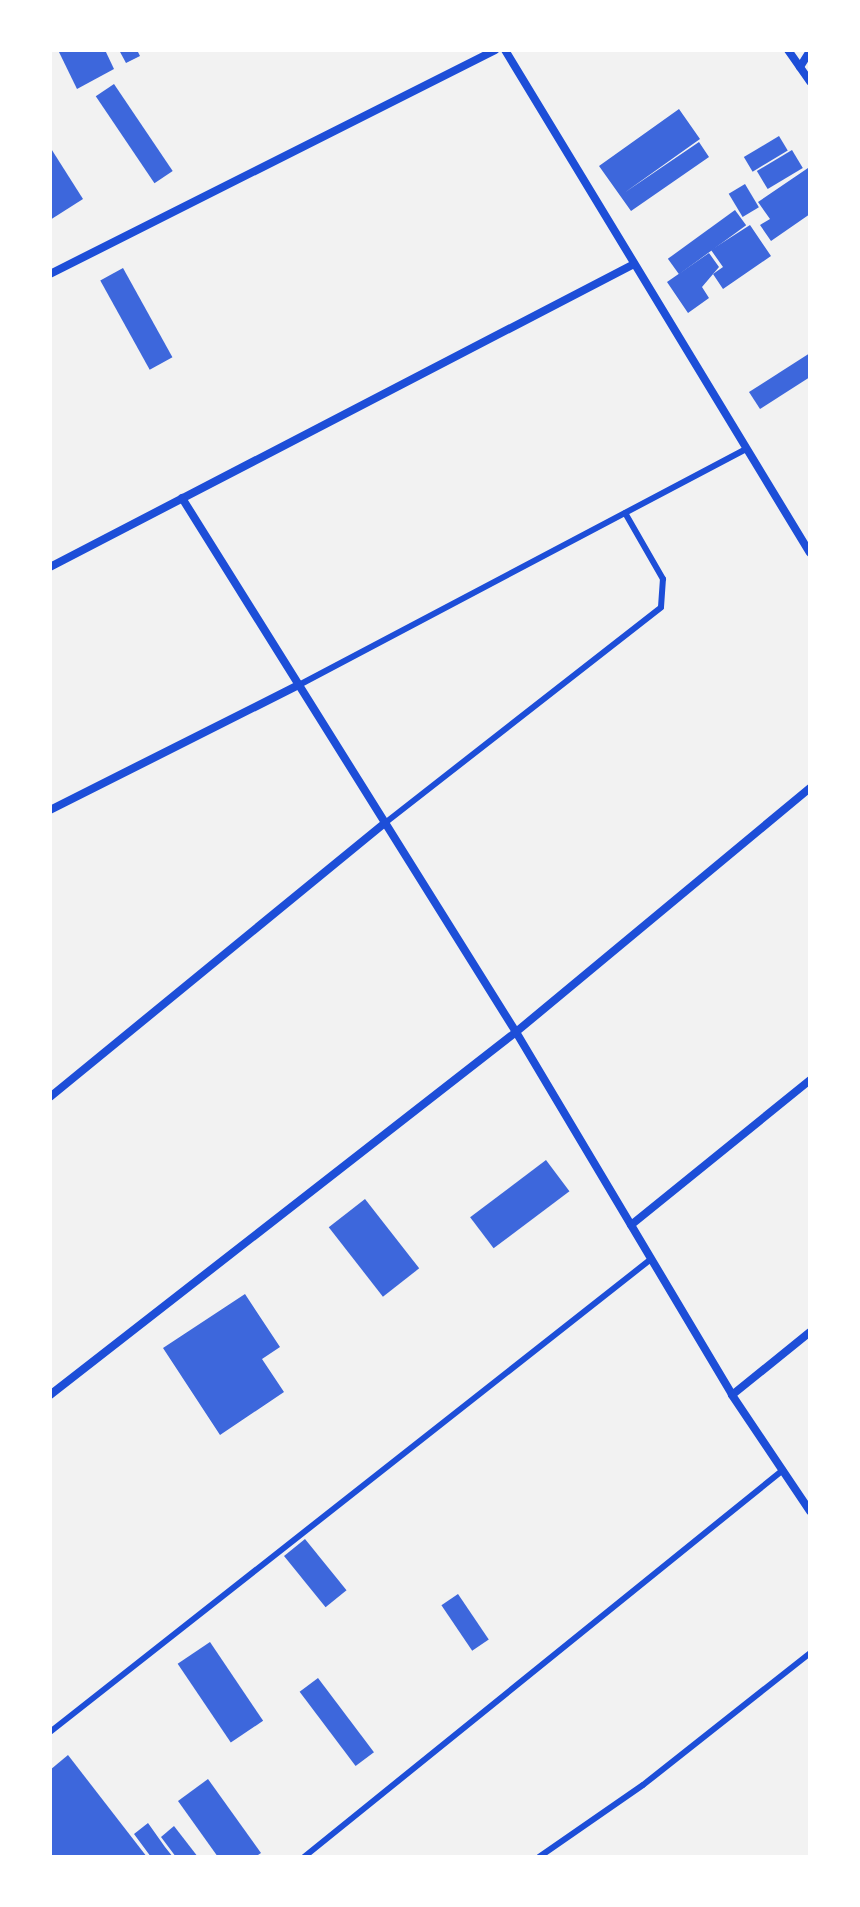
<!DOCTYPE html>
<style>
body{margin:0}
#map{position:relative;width:860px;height:1907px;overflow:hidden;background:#f2f2f2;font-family:"Varela Round",sans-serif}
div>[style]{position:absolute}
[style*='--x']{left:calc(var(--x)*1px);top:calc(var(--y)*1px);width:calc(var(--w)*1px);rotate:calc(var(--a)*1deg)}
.building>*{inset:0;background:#3d67dc;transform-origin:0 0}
.service>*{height:6px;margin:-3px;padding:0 3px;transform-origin:3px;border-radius:3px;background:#1d4ed8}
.minor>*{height:8px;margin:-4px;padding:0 4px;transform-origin:4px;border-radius:4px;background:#1d4ed8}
span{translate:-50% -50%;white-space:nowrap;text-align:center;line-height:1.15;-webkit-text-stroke:6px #fff;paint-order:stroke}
.frame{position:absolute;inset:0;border:52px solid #fff;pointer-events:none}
</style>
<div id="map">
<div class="building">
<i style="clip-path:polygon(58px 50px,105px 50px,114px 69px,77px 89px)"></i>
<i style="clip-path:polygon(119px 50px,137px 50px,140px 56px,126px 63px)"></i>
<i style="left:114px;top:84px;width:105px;height:22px;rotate:56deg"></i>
<i style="clip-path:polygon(679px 109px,700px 139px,624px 193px,699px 142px,709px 157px,631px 211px,599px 166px)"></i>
<i style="left:779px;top:136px;width:17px;height:41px;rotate:59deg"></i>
<i style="clip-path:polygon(50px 147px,83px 199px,50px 220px)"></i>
<i style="left:792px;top:150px;width:21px;height:41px;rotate:59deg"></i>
<i style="clip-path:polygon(808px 168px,810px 214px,771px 241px,760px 225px,770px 219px,758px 202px)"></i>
<i style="left:745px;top:184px;width:27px;height:19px;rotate:59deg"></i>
<i style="left:735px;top:210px;width:19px;height:83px;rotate:54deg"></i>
<i style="clip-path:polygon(750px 225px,771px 256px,723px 289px,713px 274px,723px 267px,711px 250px)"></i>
<i style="clip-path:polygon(709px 253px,719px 267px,702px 287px,709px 298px,688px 313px,667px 282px)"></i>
<i style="left:123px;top:268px;width:102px;height:26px;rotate:61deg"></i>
<i style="clip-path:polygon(810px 353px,810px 377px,760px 409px,749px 392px)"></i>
<i style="left:546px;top:1160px;width:39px;height:95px;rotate:53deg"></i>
<i style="left:365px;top:1199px;width:88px;height:46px;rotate:52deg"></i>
<i style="clip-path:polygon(245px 1294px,280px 1347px,262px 1359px,284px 1392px,220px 1435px,163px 1348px)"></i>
<i style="left:305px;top:1539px;width:66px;height:27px;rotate:51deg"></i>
<i style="left:458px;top:1594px;width:55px;height:20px;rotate:56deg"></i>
<i style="left:210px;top:1642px;width:95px;height:39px;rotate:56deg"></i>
<i style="left:318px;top:1678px;width:93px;height:23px;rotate:53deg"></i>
<i style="clip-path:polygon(68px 1755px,147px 1857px,50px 1857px,50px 1770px)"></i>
<i style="clip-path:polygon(208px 1779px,261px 1853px,255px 1857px,218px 1857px,178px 1801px)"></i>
<i style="clip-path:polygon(148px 1823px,165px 1847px,173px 1857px,151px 1857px,134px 1834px)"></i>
<i style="clip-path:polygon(174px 1826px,198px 1857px,176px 1857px,161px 1837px)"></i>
</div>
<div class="service">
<i style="--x:299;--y:685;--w:505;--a:-27.83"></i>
<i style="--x:385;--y:823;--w:350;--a:-38"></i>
<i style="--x:661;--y:607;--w:28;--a:-86"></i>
<i style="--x:663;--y:579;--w:76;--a:-119.9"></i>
<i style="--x:50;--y:1732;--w:765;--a:-38.2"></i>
<i style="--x:304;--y:1857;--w:616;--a:-38.94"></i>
<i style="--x:539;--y:1857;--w:126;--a:-34.7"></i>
<i style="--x:643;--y:1785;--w:213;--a:-38.3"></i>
</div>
<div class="minor">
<i style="--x:505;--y:50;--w:588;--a:58.77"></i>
<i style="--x:788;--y:50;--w:39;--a:55"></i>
<i style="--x:800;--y:67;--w:19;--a:-58"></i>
<i style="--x:50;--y:274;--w:498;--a:-26.7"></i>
<i style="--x:182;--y:498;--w:630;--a:57.98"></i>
<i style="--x:516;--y:1032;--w:422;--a:59.2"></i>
<i style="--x:732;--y:1395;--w:140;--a:56.1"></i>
<i style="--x:50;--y:567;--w:658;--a:-27.42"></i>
<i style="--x:50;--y:810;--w:279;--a:-26.7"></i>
<i style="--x:50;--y:1097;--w:433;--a:-39.3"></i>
<i style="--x:631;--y:1225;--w:230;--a:-39"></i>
<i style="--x:50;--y:1395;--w:591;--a:-37.92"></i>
<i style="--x:516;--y:1032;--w:382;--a:-39.7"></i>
<i style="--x:732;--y:1395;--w:100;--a:-38.9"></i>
</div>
<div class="frame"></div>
</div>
